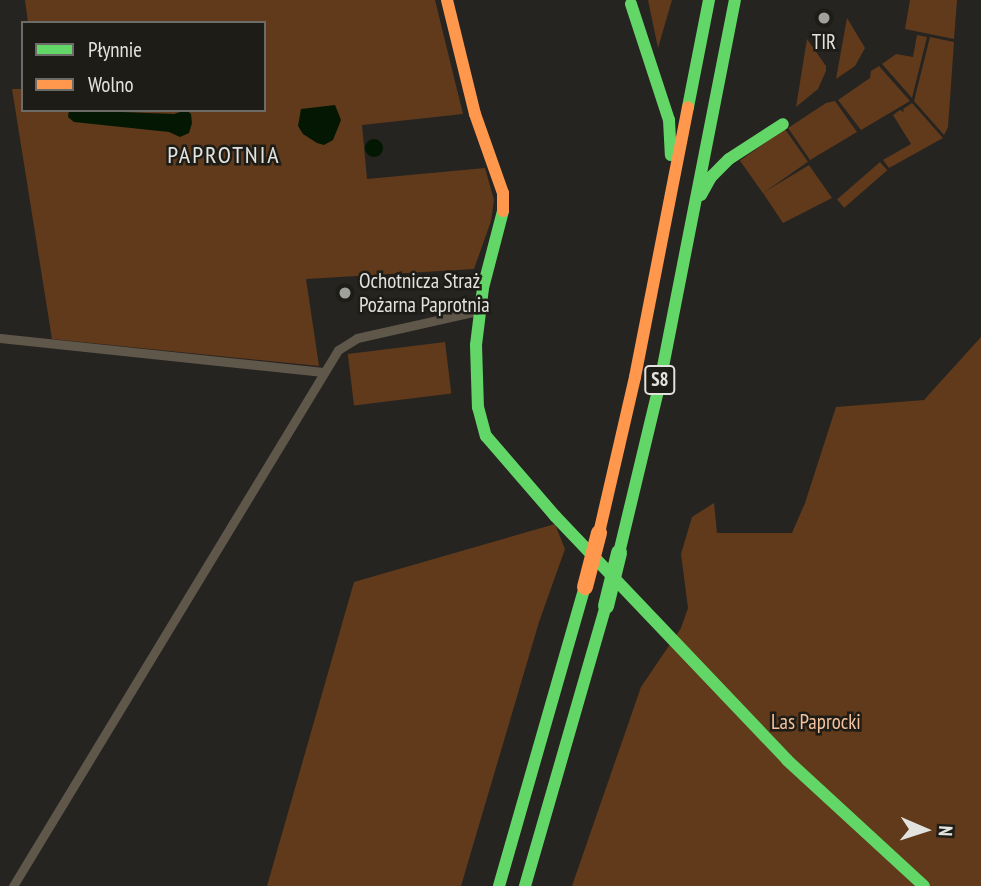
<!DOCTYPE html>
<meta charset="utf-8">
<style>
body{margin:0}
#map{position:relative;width:981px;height:886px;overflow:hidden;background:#252421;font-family:"PT Sans Narrow",sans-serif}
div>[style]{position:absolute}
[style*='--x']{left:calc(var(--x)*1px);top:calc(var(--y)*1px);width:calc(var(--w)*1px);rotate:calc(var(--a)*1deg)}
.green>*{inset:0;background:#613a1b;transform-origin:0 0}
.water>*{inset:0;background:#031703}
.round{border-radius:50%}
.street>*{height:9px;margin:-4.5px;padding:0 4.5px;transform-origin:4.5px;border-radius:4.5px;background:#60574b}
.fast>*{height:12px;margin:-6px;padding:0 6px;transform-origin:6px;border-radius:6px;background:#63d668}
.slow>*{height:12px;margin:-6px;padding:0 6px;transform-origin:6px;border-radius:6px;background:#ff974d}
.fast-bridge>*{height:16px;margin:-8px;padding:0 8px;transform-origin:8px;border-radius:8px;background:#63d668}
.slow-bridge>*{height:16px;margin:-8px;padding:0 8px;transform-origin:8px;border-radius:8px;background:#ff974d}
.dots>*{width:19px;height:19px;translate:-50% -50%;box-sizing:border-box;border:4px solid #1d1c17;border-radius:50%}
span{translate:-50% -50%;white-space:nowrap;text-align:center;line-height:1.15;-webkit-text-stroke:5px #1d1c17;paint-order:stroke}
.shield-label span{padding:2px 5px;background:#1d1c17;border:2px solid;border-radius:5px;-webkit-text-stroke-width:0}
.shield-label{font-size:19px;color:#e2e2de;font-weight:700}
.poi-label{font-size:21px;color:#e2e2de}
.left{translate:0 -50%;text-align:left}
.park-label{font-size:21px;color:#f4c19b}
.quarter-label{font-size:24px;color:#e2e2de;letter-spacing:2px}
.legend{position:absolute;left:21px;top:21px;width:245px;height:91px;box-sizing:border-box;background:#1d1c17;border:2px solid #6c6b67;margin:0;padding:9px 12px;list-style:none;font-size:21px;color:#e2e2de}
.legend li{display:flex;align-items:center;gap:14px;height:35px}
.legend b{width:35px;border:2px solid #6c6b67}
.north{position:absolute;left:890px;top:795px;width:70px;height:70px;-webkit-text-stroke:5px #1d1c17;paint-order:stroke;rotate:93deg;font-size:19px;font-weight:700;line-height:28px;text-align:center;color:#e2e2de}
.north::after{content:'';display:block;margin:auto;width:24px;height:32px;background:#e2e2de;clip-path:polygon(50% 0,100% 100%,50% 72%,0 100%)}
</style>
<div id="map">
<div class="green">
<i style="clip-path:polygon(25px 0,435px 0,463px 114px,362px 125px,367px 179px,485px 168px,494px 200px,491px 221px,474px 269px,306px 279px,319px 366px,52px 339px,12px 89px,23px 89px,23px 110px,264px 110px,264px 23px,28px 23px)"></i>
<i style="clip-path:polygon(648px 0,672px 0,658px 48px)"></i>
<i style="clip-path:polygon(910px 0,957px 0,954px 39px,905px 29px)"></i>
<i style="clip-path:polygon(847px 18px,865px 48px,855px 66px,836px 79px)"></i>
<i style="clip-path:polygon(917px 35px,927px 37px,912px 98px,882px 64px,896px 54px,913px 57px)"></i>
<i style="clip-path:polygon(930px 37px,954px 42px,948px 127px,944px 135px,914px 101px)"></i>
<i style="clip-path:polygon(807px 39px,826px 66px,826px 71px,818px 89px,796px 107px)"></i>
<i style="clip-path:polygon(879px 66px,910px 101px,861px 130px,838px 100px,870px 78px,871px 71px)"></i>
<i style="clip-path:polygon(835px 101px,857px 132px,810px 160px,788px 128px,826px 103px)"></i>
<i style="clip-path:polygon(912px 103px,943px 138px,889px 168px,883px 160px,911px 144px,893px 115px,900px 110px,904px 112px,903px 109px)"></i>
<i style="left:785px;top:129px;width:40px;height:55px;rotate:55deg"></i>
<i style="left:880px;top:162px;width:11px;height:57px;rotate:49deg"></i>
<i style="clip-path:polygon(809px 165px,832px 198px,783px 223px,763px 193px)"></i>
<i style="clip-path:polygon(981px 337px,981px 886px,572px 886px,641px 687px,681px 628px,688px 608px,681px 554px,692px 517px,714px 503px,717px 533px,792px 533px,805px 503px,836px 407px,924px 400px)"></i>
<i style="left:445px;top:342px;width:52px;height:98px;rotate:83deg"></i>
<i style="clip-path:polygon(555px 524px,565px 549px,539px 622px,461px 886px,267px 886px,354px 582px)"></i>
</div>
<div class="water">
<i style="clip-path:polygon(335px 105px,341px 120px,333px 140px,324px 145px,317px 143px,303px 134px,298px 126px,301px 109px)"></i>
<i style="clip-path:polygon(69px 110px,174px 114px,186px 110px,191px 114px,192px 123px,189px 133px,180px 137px,169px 132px,74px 122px,68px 117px)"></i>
<i class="round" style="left:365px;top:139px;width:18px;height:18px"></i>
</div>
<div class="street">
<i style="--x:0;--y:338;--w:325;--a:6"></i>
<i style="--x:13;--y:886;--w:627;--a:-58.77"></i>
<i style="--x:338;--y:350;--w:22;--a:-32"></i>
<i style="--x:357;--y:338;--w:124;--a:-12.6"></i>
</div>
<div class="fast">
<i style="--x:631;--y:4;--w:122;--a:71.9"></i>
<i style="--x:669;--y:120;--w:35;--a:87"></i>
<i style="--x:688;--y:107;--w:109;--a:-78.9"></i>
<i style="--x:701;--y:195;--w:21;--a:-61"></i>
<i style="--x:711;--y:177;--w:25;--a:-45"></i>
<i style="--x:729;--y:159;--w:64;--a:-32.9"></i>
<i style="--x:503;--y:211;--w:80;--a:104.6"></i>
<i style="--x:483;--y:288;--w:57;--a:97"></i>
<i style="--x:476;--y:345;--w:62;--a:88.2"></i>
<i style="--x:478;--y:407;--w:30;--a:75"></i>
<i style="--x:486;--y:436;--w:106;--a:49.2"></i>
<i style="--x:555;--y:516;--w:337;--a:46.4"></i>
<i style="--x:787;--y:760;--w:186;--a:42.6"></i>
<i style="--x:619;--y:553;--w:171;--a:-76.5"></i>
<i style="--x:659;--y:387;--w:394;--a:-78.9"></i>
<i style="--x:499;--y:886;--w:311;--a:-74"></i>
<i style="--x:525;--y:886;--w:291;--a:-73.9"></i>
</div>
<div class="slow">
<i style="--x:447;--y:0;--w:117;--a:76.2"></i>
<i style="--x:475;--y:114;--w:84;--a:70.5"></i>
<i style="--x:503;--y:193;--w:18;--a:90"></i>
<i style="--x:599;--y:533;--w:160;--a:-77"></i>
<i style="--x:635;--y:377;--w:275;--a:-78.9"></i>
</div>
<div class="fast-bridge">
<i style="--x:606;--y:606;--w:55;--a:-76.2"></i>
</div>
<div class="slow-bridge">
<i style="--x:585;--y:587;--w:56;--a:-75.5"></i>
</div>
<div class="dots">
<i style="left:824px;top:18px;background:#a0a09c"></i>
<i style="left:345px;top:293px;background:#a0a09c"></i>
</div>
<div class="shield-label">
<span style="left:660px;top:380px">S8</span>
</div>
<div class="poi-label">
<span style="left:824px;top:42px">TIR</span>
<span class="left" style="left:359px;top:293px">Ochotnicza Straż<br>Pożarna Paprotnia</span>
</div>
<div class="park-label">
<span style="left:816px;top:722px">Las Paprocki</span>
</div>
<div class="quarter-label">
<span style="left:224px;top:155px">PAPROTNIA</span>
</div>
<ul class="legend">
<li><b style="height:9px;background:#63d668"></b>Płynnie</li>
<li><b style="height:9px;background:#ff974d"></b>Wolno</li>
</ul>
<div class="north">N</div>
</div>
